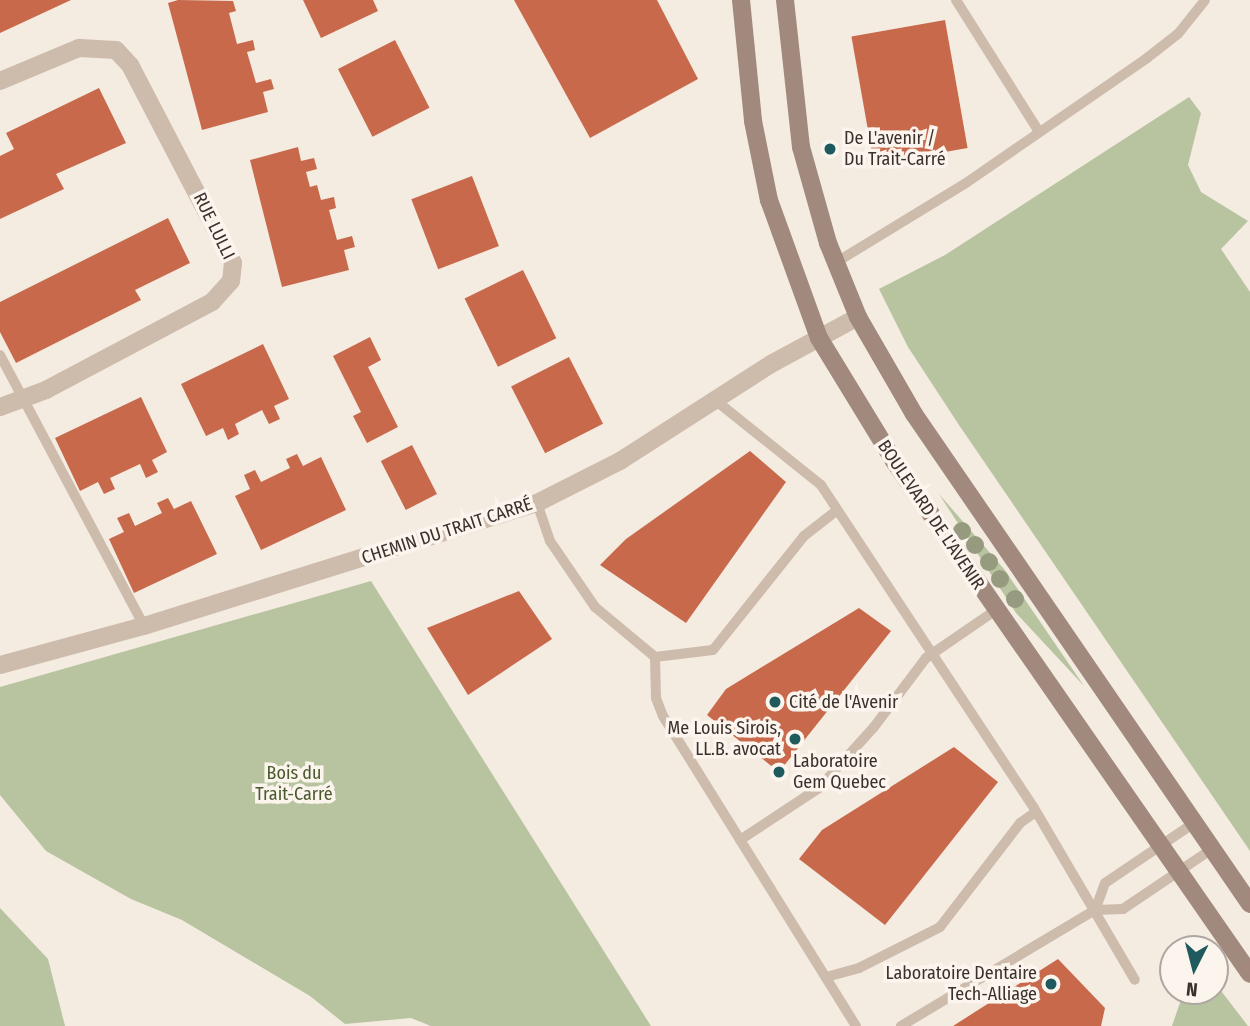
<!DOCTYPE html>
<meta charset="utf-8">
<style>
body{margin:0}
#map{position:relative;width:1250px;height:1026px;overflow:hidden;background:#f4ebe1;font-family:"Fira Sans Condensed",sans-serif}
div>[style]{position:absolute}
[style*='--x']{left:calc(var(--x)*1px);top:calc(var(--y)*1px);width:calc(var(--w)*1px);rotate:calc(var(--a)*1deg)}
.green>*{inset:0;background:#b8c4a0}
.building>*{inset:0;background:#c8694b;transform-origin:0 0}
.lane>*{height:10px;margin:-5px;padding:0 5px;transform-origin:5px;border-radius:5px;background:#cdbbac}
.street>*{height:18px;margin:-9px;padding:0 9px;transform-origin:9px;border-radius:9px;background:#cdbbac}
.secondary>*{height:18px;margin:-9px;padding:0 9px;transform-origin:9px;border-radius:9px;background:#a18a7d}
.trees>*{width:18px;height:18px;margin:-9px;border-radius:50%;background:#969b7f}
.dots>*{width:19px;height:19px;translate:-50% -50%;box-sizing:border-box;border:4px solid #fbf5ee;border-radius:50%}
span{translate:-50% -50%;white-space:nowrap;text-align:center;line-height:1.15;-webkit-text-stroke:7px #fbf5ee;paint-order:stroke}
.poi-label{font-size:18px;color:#3b302b}
.left{translate:0 -50%;text-align:left}
.right{translate:-100% -50%;text-align:right}
.street-label{font-size:18px;color:#3b302b}
.park-label{font-size:18px;color:#4a5a2e}
.north{position:absolute;left:1159px;top:935px;width:70px;height:70px;box-sizing:border-box;background:#fbf5ee;border:2px solid #aea6a0;border-radius:50%;rotate:186deg;font-size:19px;font-weight:700;line-height:28px;text-align:center;color:#3b302b}
.north::after{content:'';display:block;margin:auto;width:24px;height:32px;background:#1f5a5e;clip-path:polygon(50% 0,100% 100%,50% 72%,0 100%)}
</style>
<div id="map">
<div class="green">
<i style="clip-path:polygon(1189px 97px,1201px 113px,1188px 165px,1201px 192px,1248px 221px,1221px 249px,1250px 292px,1250px 851px,959px 425px,908px 347px,879px 289px,945px 255px)"></i>
<i style="clip-path:polygon(939px 494px,1004px 569px,1084px 686px,1016px 613px)"></i>
<i style="clip-path:polygon(371px 581px,455px 715px,651px 1026px,431px 1026px,411px 1018px,345px 1024px,310px 996px,182px 920px,131px 899px,46px 851px,0 795px,0 687px)"></i>
<i style="clip-path:polygon(0 908px,48px 959px,65px 1026px,0 1026px)"></i>
<i style="clip-path:polygon(1215px 983px,1248px 1026px,1172px 1026px,1184px 991px,1215px 991px)"></i>
</div>
<div class="building">
<i style="clip-path:polygon(0 0,71px 0,0 33px)"></i>
<i style="clip-path:polygon(178px 0,233px 1px,236px 11px,229px 13px,237px 44px,253px 40px,255px 50px,247px 52px,256px 83px,271px 79px,274px 89px,263px 92px,268px 112px,202px 130px,168px 3px)"></i>
<i style="clip-path:polygon(303px 0,373px 0,378px 11px,321px 38px)"></i>
<i style="clip-path:polygon(514px 0,657px 0,698px 79px,590px 138px)"></i>
<i style="left:945px;top:20px;width:130px;height:95px;rotate:80deg"></i>
<i style="left:395px;top:40px;width:76px;height:64px;rotate:63deg"></i>
<i style="clip-path:polygon(99px 88px,126px 143px,56px 174px,64px 189px,0 219px,0 156px,14px 149px,6px 133px)"></i>
<i style="clip-path:polygon(298px 147px,301px 161px,314px 158px,317px 169px,306px 172px,310px 187px,317px 185px,321px 200px,334px 197px,336px 208px,329px 210px,337px 240px,352px 236px,355px 247px,344px 250px,349px 270px,282px 287px,250px 160px)"></i>
<i style="left:472px;top:176px;width:75px;height:65px;rotate:69deg"></i>
<i style="clip-path:polygon(168px 218px,190px 263px,135px 290px,141px 300px,16px 363px,0 332px,0 302px)"></i>
<i style="left:523px;top:270px;width:76px;height:65px;rotate:64deg"></i>
<i style="clip-path:polygon(370px 337px,381px 360px,368px 367px,398px 427px,367px 443px,353px 416px,361px 412px,333px 356px)"></i>
<i style="clip-path:polygon(263px 344px,289px 399px,274px 406px,280px 419px,269px 424px,262px 410px,235px 424px,239px 434px,228px 440px,223px 428px,206px 436px,181px 384px)"></i>
<i style="left:569px;top:357px;width:75px;height:65px;rotate:63deg"></i>
<i style="clip-path:polygon(141px 397px,167px 452px,152px 460px,158px 472px,146px 478px,140px 464px,110px 478px,115px 489px,104px 494px,98px 482px,80px 491px,55px 438px)"></i>
<i style="left:412px;top:445px;width:55px;height:35px;rotate:63deg"></i>
<i style="clip-path:polygon(750px 451px,786px 482px,686px 623px,600px 565px,626px 539px)"></i>
<i style="clip-path:polygon(297px 454px,303px 466px,321px 457px,346px 510px,261px 550px,235px 496px,250px 489px,244px 475px,255px 470px,261px 482px,290px 468px,286px 459px)"></i>
<i style="clip-path:polygon(168px 498px,174px 509px,191px 501px,217px 554px,134px 593px,109px 539px,124px 532px,117px 518px,129px 513px,135px 526px,162px 513px,157px 503px)"></i>
<i style="clip-path:polygon(519px 591px,552px 639px,468px 695px,427px 628px)"></i>
<i style="clip-path:polygon(859px 608px,891px 631px,779px 772px,707px 715px,726px 689px)"></i>
<i style="clip-path:polygon(954px 747px,998px 782px,885px 925px,799px 859px,822px 830px)"></i>
<i style="clip-path:polygon(1058px 959px,1105px 1008px,1101px 1026px,953px 1026px)"></i>
</div>
<div class="lane">
<i style="--x:956;--y:0;--w:156;--a:57.8"></i>
<i style="--x:835;--y:263;--w:153;--a:-31.4"></i>
<i style="--x:966;--y:183;--w:220;--a:-34.6"></i>
<i style="--x:1147;--y:58;--w:39;--a:-38"></i>
<i style="--x:1178;--y:34;--w:43;--a:-51.5"></i>
<i style="--x:0;--y:355;--w:307;--a:62"></i>
<i style="--x:715;--y:400;--w:136;--a:38.7"></i>
<i style="--x:821;--y:485;--w:387;--a:56.6"></i>
<i style="--x:1034;--y:808;--w:199;--a:59.6"></i>
<i style="--x:537;--y:503;--w:40;--a:71.1"></i>
<i style="--x:550;--y:541;--w:80;--a:55.7"></i>
<i style="--x:595;--y:607;--w:78;--a:39.8"></i>
<i style="--x:655;--y:657;--w:58;--a:-6.9"></i>
<i style="--x:713;--y:650;--w:146;--a:-51.4"></i>
<i style="--x:804;--y:536;--w:41;--a:-38"></i>
<i style="--x:655;--y:657;--w:41;--a:88.6"></i>
<i style="--x:656;--y:698;--w:19;--a:69"></i>
<i style="--x:663;--y:716;--w:365;--a:58.1"></i>
<i style="--x:1194;--y:823;--w:107;--a:146"></i>
<i style="--x:1105;--y:883;--w:29;--a:110"></i>
<i style="--x:1095;--y:910;--w:28;--a:-2"></i>
<i style="--x:1123;--y:909;--w:107;--a:-34"></i>
<i style="--x:740;--y:840;--w:95;--a:-33.4"></i>
<i style="--x:819;--y:788;--w:82;--a:-48"></i>
<i style="--x:874;--y:727;--w:86;--a:-53"></i>
<i style="--x:926;--y:658;--w:85;--a:-34.4"></i>
<i style="--x:826;--y:977;--w:34;--a:-15"></i>
<i style="--x:859;--y:968;--w:91;--a:-26.8"></i>
<i style="--x:940;--y:927;--w:131;--a:-52.4"></i>
<i style="--x:1020;--y:823;--w:19;--a:-35"></i>
<i style="--x:901;--y:1026;--w:226;--a:-30.9"></i>
</div>
<div class="street">
<i style="--x:0;--y:81;--w:86;--a:-22.7"></i>
<i style="--x:79;--y:48;--w:37;--a:3"></i>
<i style="--x:116;--y:50;--w:21;--a:47"></i>
<i style="--x:130;--y:65;--w:223;--a:62.5"></i>
<i style="--x:233;--y:263;--w:18;--a:96"></i>
<i style="--x:231;--y:281;--w:28;--a:132"></i>
<i style="--x:212;--y:302;--w:188;--a:152.1"></i>
<i style="--x:46;--y:390;--w:49;--a:159.7"></i>
<i style="--x:0;--y:665;--w:149;--a:-15.2"></i>
<i style="--x:144;--y:626;--w:412;--a:-17.4"></i>
<i style="--x:537;--y:503;--w:93;--a:-26.8"></i>
<i style="--x:620;--y:461;--w:179;--a:-32.7"></i>
<i style="--x:771;--y:364;--w:99;--a:-28.4"></i>
</div>
<div class="secondary">
<i style="--x:741;--y:0;--w:122;--a:84.3"></i>
<i style="--x:753;--y:121;--w:81;--a:78.6"></i>
<i style="--x:769;--y:200;--w:147;--a:70.1"></i>
<i style="--x:819;--y:338;--w:144;--a:58.6"></i>
<i style="--x:894;--y:461;--w:624;--a:55.24"></i>
<i style="--x:785;--y:0;--w:148;--a:83.8"></i>
<i style="--x:801;--y:147;--w:100;--a:74.3"></i>
<i style="--x:828;--y:243;--w:80;--a:67.9"></i>
<i style="--x:858;--y:317;--w:112;--a:60"></i>
<i style="--x:914;--y:414;--w:594;--a:55.56"></i>
</div>
<div class="trees">
<i style="left:962px;top:531px"></i>
<i style="left:975px;top:545px"></i>
<i style="left:989px;top:562px"></i>
<i style="left:1000px;top:579px"></i>
<i style="left:1015px;top:599px"></i>
</div>
<div class="dots">
<i style="left:830px;top:149px;background:#1f5a5e"></i>
<i style="left:775px;top:702px;background:#1f5a5e"></i>
<i style="left:795px;top:739px;background:#1f5a5e"></i>
<i style="left:779px;top:772px;background:#1f5a5e"></i>
<i style="left:1051px;top:984px;background:#1f5a5e"></i>
</div>
<div class="poi-label">
<span class="left" style="left:844px;top:149px">De L'avenir /<br>Du Trait-Carré</span>
<span class="left" style="left:789px;top:702px">Cité de l'Avenir</span>
<span class="right" style="left:781px;top:739px">Me Louis Sirois,<br>LL.B. avocat</span>
<span class="left" style="left:793px;top:772px">Laboratoire<br>Gem Quebec</span>
<span class="right" style="left:1037px;top:984px">Laboratoire Dentaire<br>Tech-Alliage</span>
</div>
<div class="street-label">
<span style="left:214px;top:226px;rotate:64deg">RUE LULLI</span>
<span style="left:931px;top:515px;rotate:56deg">BOULEVARD DE L'AVENIR</span>
<span style="left:447px;top:531px;rotate:-18deg">CHEMIN DU TRAIT CARRÉ</span>
</div>
<div class="park-label">
<span style="left:294px;top:784px">Bois du<br>Trait-Carré</span>
</div>
<div class="north">N</div>
</div>
